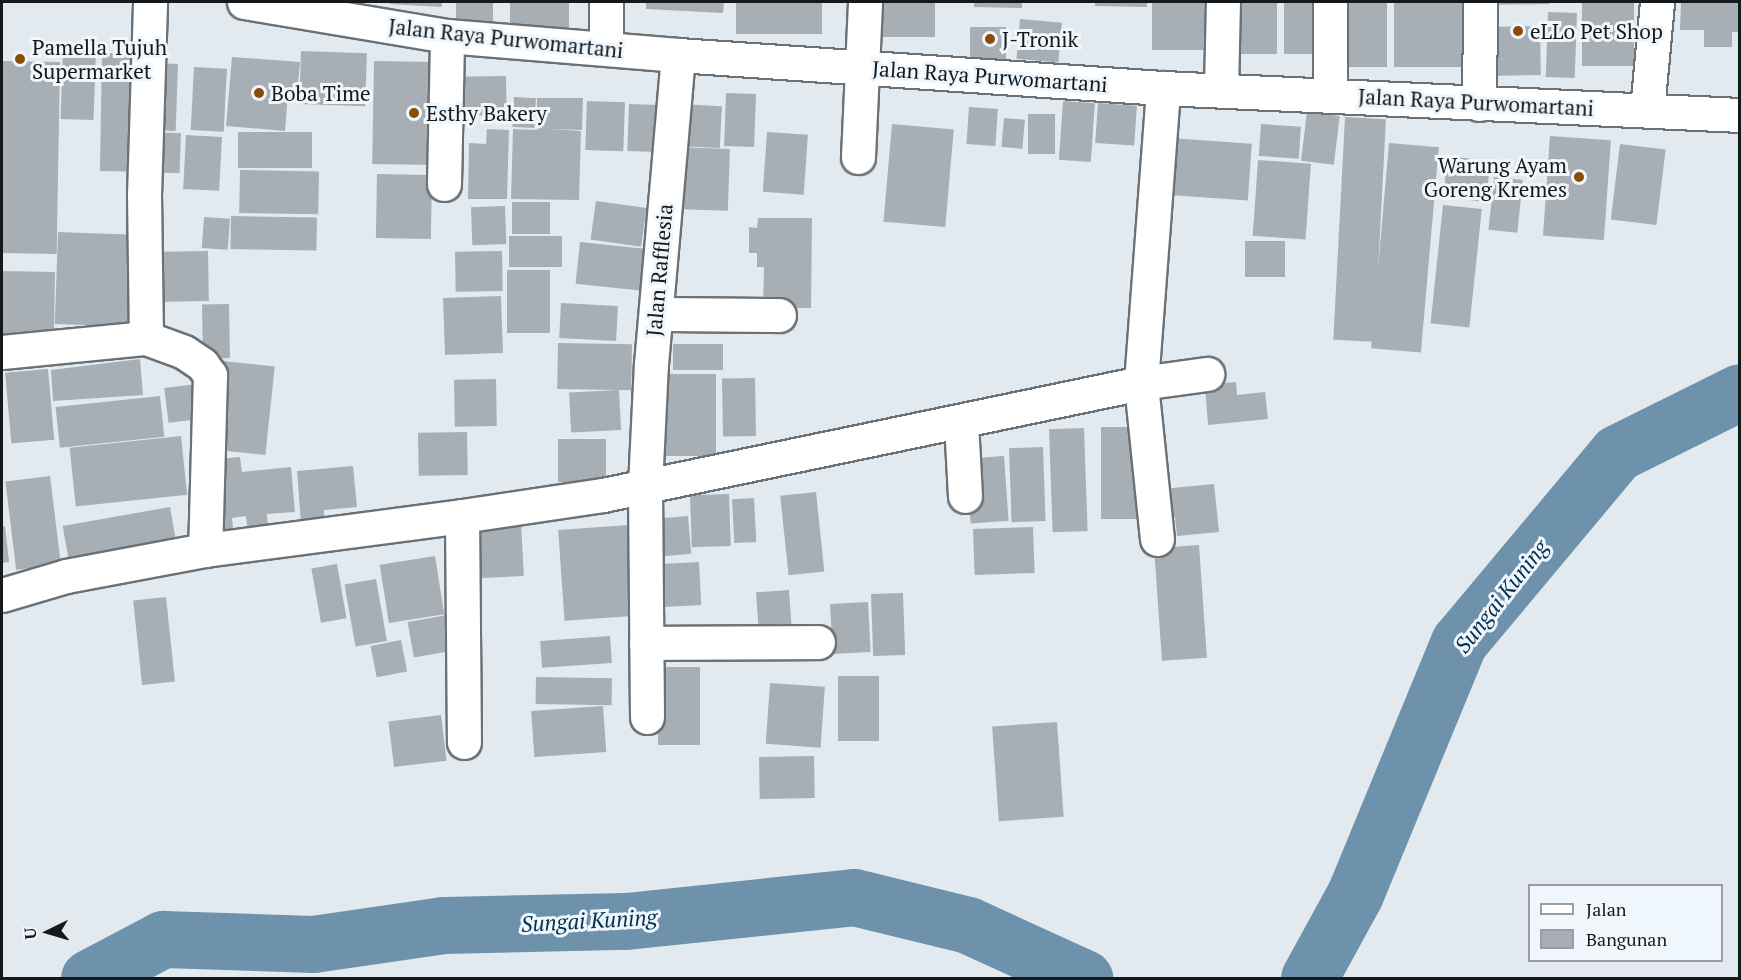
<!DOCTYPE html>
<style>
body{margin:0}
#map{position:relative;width:1741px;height:980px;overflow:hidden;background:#e2eaf0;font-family:"PT Serif",serif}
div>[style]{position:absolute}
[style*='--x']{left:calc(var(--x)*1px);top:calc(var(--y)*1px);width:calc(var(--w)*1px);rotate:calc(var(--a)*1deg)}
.river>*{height:57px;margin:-28.5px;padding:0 28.5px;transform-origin:28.5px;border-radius:28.5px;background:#6f92ac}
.building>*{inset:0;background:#a7afb5;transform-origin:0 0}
.roads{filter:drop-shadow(2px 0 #6b7277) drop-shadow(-2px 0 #6b7277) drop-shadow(0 2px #6b7277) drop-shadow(0 -2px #6b7277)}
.minor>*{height:33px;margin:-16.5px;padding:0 16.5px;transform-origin:16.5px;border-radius:16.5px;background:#fff}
.dots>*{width:16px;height:16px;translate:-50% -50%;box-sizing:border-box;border:3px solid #eff7fd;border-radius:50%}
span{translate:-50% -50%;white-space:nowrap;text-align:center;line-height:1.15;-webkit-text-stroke:6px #eff7fd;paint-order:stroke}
.poi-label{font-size:21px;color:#16191b}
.left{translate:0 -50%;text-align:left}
.right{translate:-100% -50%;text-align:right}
.street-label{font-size:21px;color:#16191b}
.water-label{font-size:22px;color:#01314c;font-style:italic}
.frame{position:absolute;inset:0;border:3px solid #16191b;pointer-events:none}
.legend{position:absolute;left:1528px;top:884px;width:195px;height:78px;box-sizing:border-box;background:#eff7fd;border:2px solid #989ea3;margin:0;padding:8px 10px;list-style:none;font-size:18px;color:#16191b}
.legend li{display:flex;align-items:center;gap:12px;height:30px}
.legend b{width:30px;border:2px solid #989ea3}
.north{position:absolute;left:18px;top:902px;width:60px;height:60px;-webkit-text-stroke:4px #eff7fd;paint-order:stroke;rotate:265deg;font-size:16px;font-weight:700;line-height:24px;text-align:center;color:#16191b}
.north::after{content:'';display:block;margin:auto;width:21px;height:27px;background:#16191b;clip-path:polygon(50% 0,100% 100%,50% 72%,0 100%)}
</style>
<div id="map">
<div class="river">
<i style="--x:89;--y:978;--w:84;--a:-27.8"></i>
<i style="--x:163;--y:939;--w:150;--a:1.9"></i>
<i style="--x:313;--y:944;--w:132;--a:-8.3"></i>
<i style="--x:444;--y:925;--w:182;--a:-1.3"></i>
<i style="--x:626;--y:921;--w:229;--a:-6"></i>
<i style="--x:854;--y:897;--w:117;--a:13.8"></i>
<i style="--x:968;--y:925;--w:128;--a:24.6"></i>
<i style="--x:1309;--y:978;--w:96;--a:-61.3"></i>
<i style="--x:1355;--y:894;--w:273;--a:-67.6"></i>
<i style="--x:1459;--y:642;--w:246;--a:-50.1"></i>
<i style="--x:1617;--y:453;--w:137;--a:-26.4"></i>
</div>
<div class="building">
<i style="clip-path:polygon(390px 2px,442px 2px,442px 7px,390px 4px)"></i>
<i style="left:456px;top:2px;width:37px;height:25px"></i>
<i style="left:510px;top:2px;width:59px;height:25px"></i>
<i style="clip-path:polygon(646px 2px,724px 2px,723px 13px,646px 9px)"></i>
<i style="left:736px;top:2px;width:86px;height:32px"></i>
<i style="left:881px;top:2px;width:54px;height:35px"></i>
<i style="clip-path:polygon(974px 2px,1022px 2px,1022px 8px,974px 7px)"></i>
<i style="clip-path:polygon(1095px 2px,1147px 2px,1147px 7px,1095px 6px)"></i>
<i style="left:1152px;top:2px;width:59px;height:48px"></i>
<i style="left:1224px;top:2px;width:53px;height:52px"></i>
<i style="left:1284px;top:2px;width:43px;height:52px"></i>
<i style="left:1341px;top:2px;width:46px;height:65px"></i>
<i style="left:1394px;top:2px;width:83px;height:65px"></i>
<i style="clip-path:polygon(1484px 2px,1550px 2px,1550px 4px,1484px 5px)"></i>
<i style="left:1582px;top:2px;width:52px;height:64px"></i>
<i style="clip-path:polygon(1681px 2px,1740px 2px,1740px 32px,1732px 32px,1732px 47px,1704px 47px,1704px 30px,1680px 30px)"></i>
<i style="left:1548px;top:12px;width:29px;height:65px;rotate:2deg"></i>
<i style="left:1020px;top:19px;width:42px;height:40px;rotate:5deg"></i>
<i style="left:1540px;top:26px;width:49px;height:57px;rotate:89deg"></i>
<i style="left:970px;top:27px;width:36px;height:32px"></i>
<i style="left:63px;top:49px;width:33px;height:70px;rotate:2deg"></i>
<i style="left:301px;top:51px;width:66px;height:53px;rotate:2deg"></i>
<i style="left:102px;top:53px;width:41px;height:118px;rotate:1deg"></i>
<i style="clip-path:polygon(232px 57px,300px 62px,297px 93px,288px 92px,285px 131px,226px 126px)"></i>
<i style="left:2px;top:61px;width:58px;height:192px;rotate:1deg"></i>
<i style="left:374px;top:61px;width:64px;height:103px;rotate:1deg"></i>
<i style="left:149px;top:63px;width:29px;height:67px;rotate:2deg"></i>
<i style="left:194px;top:67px;width:33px;height:63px;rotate:3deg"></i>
<i style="left:506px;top:76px;width:39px;height:50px;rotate:89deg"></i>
<i style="left:726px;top:93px;width:30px;height:53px;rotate:2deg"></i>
<i style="left:514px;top:97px;width:22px;height:30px;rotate:3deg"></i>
<i style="clip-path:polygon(537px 98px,583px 98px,582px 130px,550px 129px,581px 131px,579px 200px,511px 199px,513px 129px,537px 130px)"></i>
<i style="left:587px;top:101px;width:38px;height:49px;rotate:2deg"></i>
<i style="left:1063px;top:101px;width:32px;height:59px;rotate:4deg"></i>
<i style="left:1098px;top:103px;width:39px;height:40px;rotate:4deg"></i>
<i style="left:629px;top:104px;width:29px;height:47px;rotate:2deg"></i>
<i style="left:681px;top:104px;width:41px;height:42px;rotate:3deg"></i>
<i style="left:969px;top:107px;width:29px;height:37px;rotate:4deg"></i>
<i style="left:1307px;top:112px;width:33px;height:49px;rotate:7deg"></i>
<i style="left:1028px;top:114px;width:27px;height:40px"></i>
<i style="left:1345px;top:117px;width:41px;height:223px;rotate:3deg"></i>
<i style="left:1004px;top:118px;width:21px;height:29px;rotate:5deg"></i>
<i style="left:892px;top:124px;width:62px;height:98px;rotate:5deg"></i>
<i style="left:1261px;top:124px;width:40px;height:32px;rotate:4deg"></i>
<i style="clip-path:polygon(487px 129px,509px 130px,507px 199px,468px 199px,469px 143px,486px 144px)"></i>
<i style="left:148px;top:132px;width:33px;height:40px;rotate:2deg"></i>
<i style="left:238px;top:132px;width:74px;height:36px"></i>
<i style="left:767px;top:132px;width:41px;height:60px;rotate:4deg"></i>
<i style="left:186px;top:135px;width:36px;height:54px;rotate:3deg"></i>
<i style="left:1550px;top:136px;width:61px;height:100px;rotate:4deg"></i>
<i style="left:1170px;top:138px;width:82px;height:57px;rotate:4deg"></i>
<i style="left:1389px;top:143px;width:50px;height:206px;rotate:5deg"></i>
<i style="left:1620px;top:144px;width:46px;height:76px;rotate:7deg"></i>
<i style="left:676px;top:147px;width:54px;height:62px;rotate:2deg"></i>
<i style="left:1448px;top:156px;width:43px;height:41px;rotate:7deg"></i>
<i style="left:1258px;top:160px;width:53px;height:76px;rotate:4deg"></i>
<i style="left:240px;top:170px;width:79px;height:43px;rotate:1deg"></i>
<i style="left:377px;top:174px;width:55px;height:64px;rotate:1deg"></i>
<i style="left:1494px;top:177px;width:29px;height:53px;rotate:6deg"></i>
<i style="left:596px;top:201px;width:51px;height:39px;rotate:8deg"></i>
<i style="left:550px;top:202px;width:32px;height:38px;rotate:90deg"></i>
<i style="left:1443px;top:205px;width:39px;height:119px;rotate:6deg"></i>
<i style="left:505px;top:206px;width:38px;height:34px;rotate:88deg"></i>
<i style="left:231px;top:216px;width:86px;height:33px;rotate:1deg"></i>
<i style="left:204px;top:217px;width:26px;height:31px;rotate:4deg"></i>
<i style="clip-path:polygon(758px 218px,812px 218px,811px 308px,763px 308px,764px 267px,757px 267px,757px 253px,749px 253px,749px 227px,757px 228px)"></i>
<i style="left:58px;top:232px;width:76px;height:92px;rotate:2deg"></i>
<i style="left:562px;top:236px;width:31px;height:53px;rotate:90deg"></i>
<i style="left:1285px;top:241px;width:36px;height:40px;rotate:90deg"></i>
<i style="left:580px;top:242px;width:65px;height:42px;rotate:6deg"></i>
<i style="left:208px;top:251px;width:50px;height:60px;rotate:89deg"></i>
<i style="left:502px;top:251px;width:40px;height:47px;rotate:89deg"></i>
<i style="left:507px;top:270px;width:43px;height:63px"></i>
<i style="left:2px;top:271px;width:53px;height:70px;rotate:1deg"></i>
<i style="left:501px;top:296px;width:57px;height:58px;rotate:88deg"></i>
<i style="left:561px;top:303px;width:57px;height:35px;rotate:3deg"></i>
<i style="left:229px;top:304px;width:54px;height:27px;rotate:89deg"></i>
<i style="left:558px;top:343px;width:74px;height:46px;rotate:1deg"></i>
<i style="left:673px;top:344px;width:50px;height:26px"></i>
<i style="clip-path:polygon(140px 359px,143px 395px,53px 401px,51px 370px)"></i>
<i style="left:222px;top:361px;width:53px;height:89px;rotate:6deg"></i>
<i style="left:48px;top:369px;width:71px;height:43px;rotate:85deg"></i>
<i style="left:665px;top:374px;width:51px;height:82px"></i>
<i style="left:755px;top:378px;width:58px;height:33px;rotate:89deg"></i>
<i style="left:496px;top:379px;width:47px;height:42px;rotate:89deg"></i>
<i style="clip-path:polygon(1236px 382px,1237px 395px,1265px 392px,1268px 419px,1208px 425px,1205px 385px)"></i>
<i style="left:197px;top:384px;width:35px;height:33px;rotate:83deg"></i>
<i style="left:619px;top:390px;width:40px;height:50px;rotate:87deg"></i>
<i style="left:160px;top:396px;width:41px;height:105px;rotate:84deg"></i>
<i style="left:1101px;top:427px;width:37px;height:92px"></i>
<i style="left:1084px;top:428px;width:103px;height:35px;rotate:88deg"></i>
<i style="left:467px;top:432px;width:43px;height:49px;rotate:89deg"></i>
<i style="left:181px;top:436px;width:59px;height:112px;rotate:84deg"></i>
<i style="left:558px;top:439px;width:48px;height:43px"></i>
<i style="left:1043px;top:447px;width:74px;height:34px;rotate:88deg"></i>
<i style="left:1004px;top:456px;width:65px;height:38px;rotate:86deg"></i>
<i style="clip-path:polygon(240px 457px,242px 472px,291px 467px,295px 512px,267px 514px,268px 531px,248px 533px,246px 516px,232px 518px,234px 538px,214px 540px,207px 460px)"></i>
<i style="clip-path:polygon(353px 466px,357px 507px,324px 510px,325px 522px,301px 524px,297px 471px)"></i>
<i style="left:50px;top:476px;width:89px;height:45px;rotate:83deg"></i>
<i style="clip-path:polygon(1214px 484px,1219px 532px,1177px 536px,1175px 517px,1165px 518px,1162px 489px)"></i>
<i style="left:816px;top:492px;width:80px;height:36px;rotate:84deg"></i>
<i style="left:729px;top:494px;width:52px;height:39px;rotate:88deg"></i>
<i style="left:754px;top:498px;width:44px;height:22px;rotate:87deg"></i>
<i style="left:170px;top:507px;width:46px;height:109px;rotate:80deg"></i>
<i style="left:688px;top:516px;width:38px;height:41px;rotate:85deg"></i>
<i style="left:521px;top:522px;width:54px;height:51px;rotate:87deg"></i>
<i style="left:629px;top:525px;width:91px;height:71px;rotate:86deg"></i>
<i style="clip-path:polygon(5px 526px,9px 562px,2px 563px,2px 527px)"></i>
<i style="left:1033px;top:527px;width:46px;height:60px;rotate:88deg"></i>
<i style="left:1199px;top:545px;width:113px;height:45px;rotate:86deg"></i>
<i style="left:435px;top:556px;width:59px;height:56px;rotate:81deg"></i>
<i style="left:699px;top:562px;width:43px;height:48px;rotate:87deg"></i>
<i style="left:337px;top:564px;width:55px;height:26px;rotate:80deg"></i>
<i style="left:376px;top:579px;width:63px;height:32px;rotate:80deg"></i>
<i style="left:789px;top:590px;width:45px;height:33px;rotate:86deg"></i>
<i style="left:903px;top:593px;width:62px;height:32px;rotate:88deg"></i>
<i style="left:166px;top:597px;width:85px;height:33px;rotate:84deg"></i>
<i style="left:868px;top:602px;width:50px;height:38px;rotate:87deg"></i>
<i style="left:447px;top:615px;width:36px;height:40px;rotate:80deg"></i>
<i style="left:610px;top:636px;width:27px;height:70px;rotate:86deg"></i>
<i style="left:401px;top:640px;width:32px;height:31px;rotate:79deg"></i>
<i style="left:658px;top:667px;width:42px;height:78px"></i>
<i style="left:838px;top:676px;width:41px;height:65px"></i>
<i style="left:536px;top:677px;width:76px;height:27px;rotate:1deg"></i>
<i style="left:770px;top:683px;width:55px;height:61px;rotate:4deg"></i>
<i style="left:603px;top:706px;width:46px;height:72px;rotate:86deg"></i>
<i style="left:441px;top:715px;width:46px;height:53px;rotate:83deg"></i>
<i style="left:1057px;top:722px;width:95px;height:65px;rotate:86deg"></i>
<i style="left:814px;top:756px;width:42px;height:55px;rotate:89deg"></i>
</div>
<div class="roads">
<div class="minor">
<i style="--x:244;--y:2;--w:206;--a:9.5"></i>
<i style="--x:447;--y:36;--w:232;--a:4.7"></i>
<i style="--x:678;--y:55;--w:486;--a:3.9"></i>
<i style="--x:1163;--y:88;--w:578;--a:2.68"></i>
<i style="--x:606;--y:48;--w:46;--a:-90"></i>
<i style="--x:1221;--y:89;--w:87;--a:-88.7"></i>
<i style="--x:1330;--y:94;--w:92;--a:-90"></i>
<i style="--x:1479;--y:104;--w:102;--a:-89.4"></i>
<i style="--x:1647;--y:110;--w:108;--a:-84.7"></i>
<i style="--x:858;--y:157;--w:155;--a:-87.4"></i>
<i style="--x:444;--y:184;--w:148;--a:-88.8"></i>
<i style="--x:656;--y:314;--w:123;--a:0.5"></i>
<i style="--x:146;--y:338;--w:40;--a:20.2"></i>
<i style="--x:184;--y:352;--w:22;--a:34"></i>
<i style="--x:202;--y:364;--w:14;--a:54"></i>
<i style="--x:210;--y:375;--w:175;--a:91.6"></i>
<i style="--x:2;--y:352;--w:145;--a:-5.6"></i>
<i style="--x:146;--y:338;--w:143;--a:-90.8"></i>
<i style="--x:144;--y:195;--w:193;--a:-88.2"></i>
<i style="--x:961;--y:422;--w:74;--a:86.9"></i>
<i style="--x:462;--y:516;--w:226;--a:89.5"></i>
<i style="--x:1157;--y:539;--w:157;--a:-95.9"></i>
<i style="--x:1141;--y:383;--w:296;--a:-85.7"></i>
<i style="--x:2;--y:595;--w:67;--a:-16.5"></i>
<i style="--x:66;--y:576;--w:141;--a:-10.6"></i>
<i style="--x:205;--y:550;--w:259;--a:-7.5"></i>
<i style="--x:462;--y:516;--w:143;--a:-8.5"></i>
<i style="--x:603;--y:495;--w:550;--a:-11.76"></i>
<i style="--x:1141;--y:383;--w:67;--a:-7.8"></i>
<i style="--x:646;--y:643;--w:172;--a:-0.3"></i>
<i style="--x:647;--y:717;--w:231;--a:-90.5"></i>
<i style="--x:645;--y:486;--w:122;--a:-87.2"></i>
<i style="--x:651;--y:364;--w:310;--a:-85"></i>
</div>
</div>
<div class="dots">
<i style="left:1518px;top:31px;background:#894d09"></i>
<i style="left:990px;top:39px;background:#894d09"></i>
<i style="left:20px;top:59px;background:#894d09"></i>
<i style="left:259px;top:93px;background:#894d09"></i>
<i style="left:414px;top:113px;background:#894d09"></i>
<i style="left:1579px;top:177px;background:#894d09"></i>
</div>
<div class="poi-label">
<span class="left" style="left:1530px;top:31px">eLLo Pet Shop</span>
<span class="left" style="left:1002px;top:39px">J-Tronik</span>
<span class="left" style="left:32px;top:59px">Pamella Tujuh<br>Supermarket</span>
<span class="left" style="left:271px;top:93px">Boba Time</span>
<span class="left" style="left:426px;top:113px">Esthy Bakery</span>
<span class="right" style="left:1567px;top:177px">Warung Ayam<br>Goreng Kremes</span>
</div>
<div class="street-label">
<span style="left:506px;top:38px;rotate:6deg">Jalan Raya Purwomartani</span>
<span style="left:990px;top:76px;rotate:4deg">Jalan Raya Purwomartani</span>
<span style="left:1476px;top:102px;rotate:3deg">Jalan Raya Purwomartani</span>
<span style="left:659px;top:270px;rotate:-85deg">Jalan Rafflesia</span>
</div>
<div class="water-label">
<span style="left:1501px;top:596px;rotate:-52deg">Sungai Kuning</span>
<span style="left:589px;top:920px;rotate:-3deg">Sungai Kuning</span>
</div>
<div class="frame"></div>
<ul class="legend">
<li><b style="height:8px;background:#fff"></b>Jalan</li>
<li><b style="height:16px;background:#a7afb5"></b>Bangunan</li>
</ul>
<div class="north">U</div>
</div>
